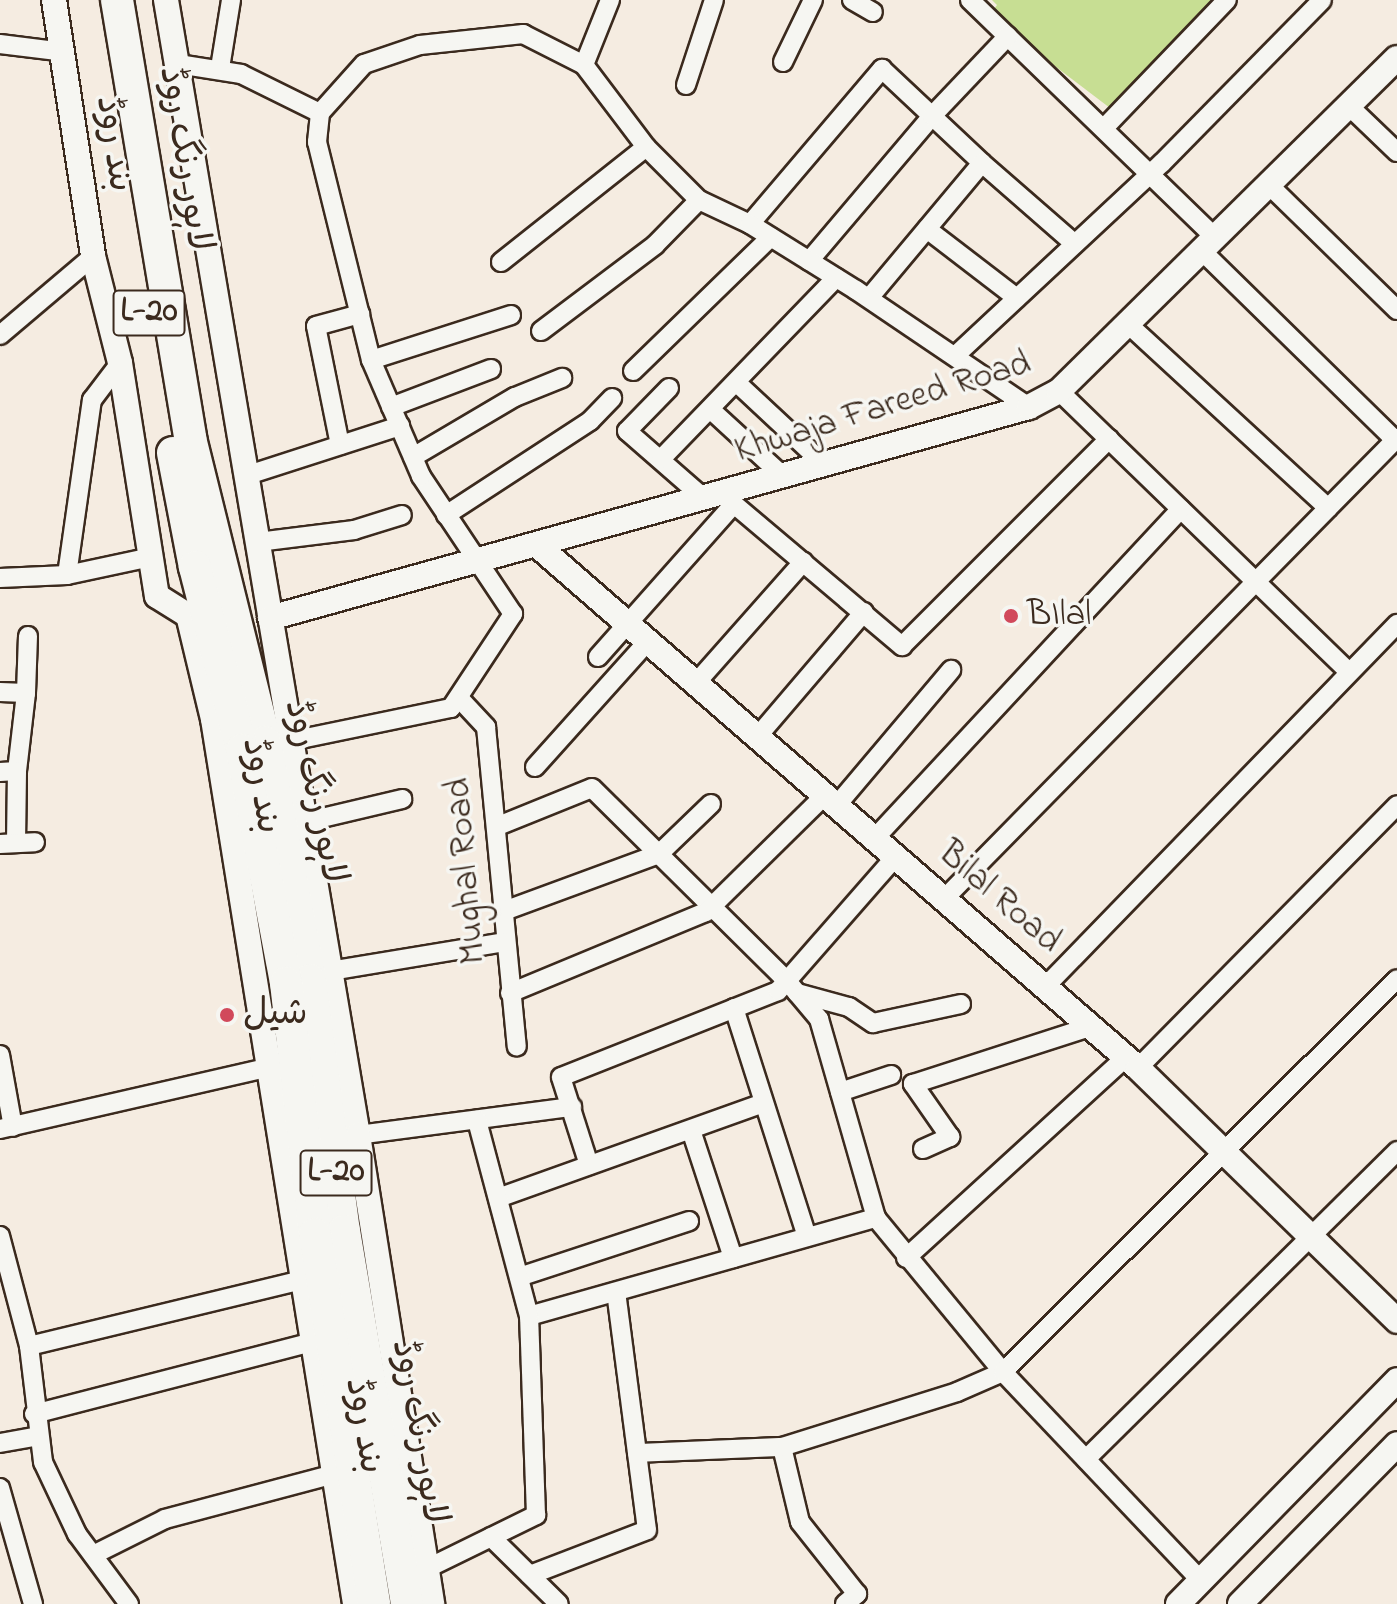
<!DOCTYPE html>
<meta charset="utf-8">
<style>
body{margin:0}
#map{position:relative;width:1397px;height:1604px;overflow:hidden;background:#f5ece1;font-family:"Indie Flower","Playpen Sans Arabic",sans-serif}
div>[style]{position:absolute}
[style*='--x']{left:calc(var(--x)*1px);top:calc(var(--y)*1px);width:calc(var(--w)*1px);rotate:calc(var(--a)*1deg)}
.green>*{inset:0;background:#c7de93}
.roads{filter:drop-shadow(2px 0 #3b2a1e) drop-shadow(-2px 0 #3b2a1e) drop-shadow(0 2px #3b2a1e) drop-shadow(0 -2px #3b2a1e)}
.street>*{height:18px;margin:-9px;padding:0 9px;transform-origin:9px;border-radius:9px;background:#f6f6f2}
.secondary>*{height:24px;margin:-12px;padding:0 12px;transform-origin:12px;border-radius:12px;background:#f6f6f2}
.highway>*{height:32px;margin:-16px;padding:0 16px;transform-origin:16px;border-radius:16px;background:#f6f6f2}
.dots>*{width:22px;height:22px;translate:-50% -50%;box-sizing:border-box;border:4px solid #f6f6f2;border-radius:50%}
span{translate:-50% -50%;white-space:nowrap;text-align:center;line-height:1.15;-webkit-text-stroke:7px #f6f6f2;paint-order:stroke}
.shield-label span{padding:2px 6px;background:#f6f6f2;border:2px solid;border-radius:6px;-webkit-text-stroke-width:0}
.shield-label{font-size:34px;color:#3b2a1e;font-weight:700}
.street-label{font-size:36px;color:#3b2a1e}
.poi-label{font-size:36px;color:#3b2a1e}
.left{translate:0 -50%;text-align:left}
</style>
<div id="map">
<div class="green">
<i style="clip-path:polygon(992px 0,1214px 0,1110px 108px,989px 16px,997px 5px)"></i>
</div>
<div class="roads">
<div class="street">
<i style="--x:852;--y:0;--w:24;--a:30"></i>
<i style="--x:970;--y:0;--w:342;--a:44.1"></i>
<i style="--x:0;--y:44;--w:64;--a:7.1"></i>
<i style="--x:783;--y:62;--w:69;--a:-64.2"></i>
<i style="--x:178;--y:64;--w:64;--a:9"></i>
<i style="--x:241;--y:74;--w:88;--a:26.3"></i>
<i style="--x:584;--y:65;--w:70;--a:-68.2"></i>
<i style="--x:220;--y:68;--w:69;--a:-80.8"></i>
<i style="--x:686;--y:85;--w:89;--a:-71.8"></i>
<i style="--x:1350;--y:107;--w:65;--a:43.8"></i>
<i style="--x:1105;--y:127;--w:176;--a:-46.2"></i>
<i style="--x:1269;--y:185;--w:179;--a:44.3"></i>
<i style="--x:750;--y:224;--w:204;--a:-49.6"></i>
<i style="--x:882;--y:69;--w:137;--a:43.2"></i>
<i style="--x:927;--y:229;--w:113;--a:37.5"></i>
<i style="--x:1202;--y:251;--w:270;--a:44.4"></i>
<i style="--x:809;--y:261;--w:190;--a:-49.7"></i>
<i style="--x:932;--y:116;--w:110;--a:-46.5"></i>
<i style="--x:501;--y:262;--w:185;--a:-38.4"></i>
<i style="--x:869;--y:298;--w:176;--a:-50.1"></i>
<i style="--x:982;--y:163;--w:123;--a:41.1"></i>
<i style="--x:1128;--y:324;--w:272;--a:42.6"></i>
<i style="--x:541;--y:331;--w:143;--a:-37"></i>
<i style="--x:655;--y:245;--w:63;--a:-45.6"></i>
<i style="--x:0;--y:335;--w:122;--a:-40.3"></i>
<i style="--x:956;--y:355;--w:282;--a:-43"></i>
<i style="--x:1162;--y:163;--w:228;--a:-45.5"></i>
<i style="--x:371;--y:360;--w:147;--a:-17.8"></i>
<i style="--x:633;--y:371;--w:192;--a:-44.2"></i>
<i style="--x:737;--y:383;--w:120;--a:43"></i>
<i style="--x:669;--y:388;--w:60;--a:134.3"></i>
<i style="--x:627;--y:431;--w:103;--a:41.1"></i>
<i style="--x:1059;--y:391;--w:404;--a:44.1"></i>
<i style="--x:391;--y:407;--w:107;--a:-20.8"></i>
<i style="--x:710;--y:409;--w:100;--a:42.6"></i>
<i style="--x:340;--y:445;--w:121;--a:-101.4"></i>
<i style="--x:316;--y:326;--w:46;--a:-15.3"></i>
<i style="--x:413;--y:457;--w:118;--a:-30.5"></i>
<i style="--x:515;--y:397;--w:51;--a:-22"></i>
<i style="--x:661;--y:459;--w:252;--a:-46"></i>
<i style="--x:248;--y:475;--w:160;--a:-17.9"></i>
<i style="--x:722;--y:494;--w:236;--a:40.2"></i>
<i style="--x:902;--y:646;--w:293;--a:-45"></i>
<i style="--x:446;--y:515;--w:172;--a:-33.1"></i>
<i style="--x:590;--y:421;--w:32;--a:-46"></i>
<i style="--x:258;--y:542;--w:97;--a:-7.1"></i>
<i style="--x:354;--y:530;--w:50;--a:-17.4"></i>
<i style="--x:67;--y:575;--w:86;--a:-12.1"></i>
<i style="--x:0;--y:578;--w:67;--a:-2.6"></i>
<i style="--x:67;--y:575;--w:177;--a:-81.9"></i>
<i style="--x:92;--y:400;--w:46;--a:-52.9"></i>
<i style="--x:598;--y:657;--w:205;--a:-48.4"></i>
<i style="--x:696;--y:683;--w:162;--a:-48.5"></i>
<i style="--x:0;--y:692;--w:26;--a:2"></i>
<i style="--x:26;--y:693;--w:57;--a:-88"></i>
<i style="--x:459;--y:698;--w:40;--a:47"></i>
<i style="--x:486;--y:727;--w:321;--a:84.5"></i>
<i style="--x:758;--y:736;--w:163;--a:-49.5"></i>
<i style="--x:291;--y:741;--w:163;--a:-11.7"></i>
<i style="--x:451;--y:708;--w:113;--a:-56.6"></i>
<i style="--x:513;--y:614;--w:166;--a:-123.7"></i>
<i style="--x:421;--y:476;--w:126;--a:-113.3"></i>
<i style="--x:371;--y:360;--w:225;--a:-103.9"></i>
<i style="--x:317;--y:142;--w:29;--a:-84"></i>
<i style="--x:320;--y:113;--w:66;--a:-48.1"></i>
<i style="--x:364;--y:64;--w:59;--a:-18.7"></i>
<i style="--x:420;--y:45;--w:104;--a:-6.1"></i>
<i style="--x:523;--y:34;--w:68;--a:26.9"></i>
<i style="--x:584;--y:65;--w:103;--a:52.9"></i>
<i style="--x:646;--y:147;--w:75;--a:45"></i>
<i style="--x:699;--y:200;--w:56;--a:25.2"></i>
<i style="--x:750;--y:224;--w:125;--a:31.9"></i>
<i style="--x:856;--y:290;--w:209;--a:34.1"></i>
<i style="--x:535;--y:767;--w:169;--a:-48.1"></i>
<i style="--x:0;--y:772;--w:17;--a:-3"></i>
<i style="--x:17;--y:771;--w:79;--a:-83.4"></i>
<i style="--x:837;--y:805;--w:177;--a:-49.8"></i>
<i style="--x:305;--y:822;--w:100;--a:-13.3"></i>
<i style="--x:498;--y:826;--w:101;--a:-22"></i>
<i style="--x:592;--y:788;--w:274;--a:44.7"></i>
<i style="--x:787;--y:981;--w:50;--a:49.9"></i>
<i style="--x:819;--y:1019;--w:207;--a:74"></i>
<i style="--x:876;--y:1218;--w:200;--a:50.5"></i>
<i style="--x:1003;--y:1372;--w:288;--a:46.5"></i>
<i style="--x:875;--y:838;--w:449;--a:-47.1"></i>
<i style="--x:16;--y:843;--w:72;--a:-89.2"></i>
<i style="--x:0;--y:844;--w:35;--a:-3"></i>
<i style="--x:945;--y:898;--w:645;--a:-45.5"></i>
<i style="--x:504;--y:911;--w:165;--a:-20.2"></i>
<i style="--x:659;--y:854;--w:72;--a:-43.9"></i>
<i style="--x:330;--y:971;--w:178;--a:-9.4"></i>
<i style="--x:1045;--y:987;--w:506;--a:-45.88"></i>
<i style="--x:510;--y:993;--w:212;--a:-22.5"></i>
<i style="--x:706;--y:912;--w:167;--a:-44.5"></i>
<i style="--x:797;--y:993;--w:54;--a:15.1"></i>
<i style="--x:849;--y:1007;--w:29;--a:34"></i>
<i style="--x:873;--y:1023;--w:90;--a:-12.2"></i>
<i style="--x:734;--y:1008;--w:240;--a:72.3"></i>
<i style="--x:0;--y:1055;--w:73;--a:79.8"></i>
<i style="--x:1138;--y:1068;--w:369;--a:-45.4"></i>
<i style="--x:840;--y:1092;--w:54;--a:-18.4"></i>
<i style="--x:0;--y:1129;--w:274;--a:-12.9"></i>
<i style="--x:691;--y:1130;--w:135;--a:71.8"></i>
<i style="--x:358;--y:1135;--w:216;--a:-7.5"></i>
<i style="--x:923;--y:1149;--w:30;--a:-24"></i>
<i style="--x:950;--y:1137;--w:65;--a:-124.9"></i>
<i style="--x:913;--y:1084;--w:186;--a:-17.9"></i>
<i style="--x:589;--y:1165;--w:92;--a:-107.7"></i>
<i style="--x:561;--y:1077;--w:233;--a:-21.6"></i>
<i style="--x:778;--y:991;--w:179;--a:-48.8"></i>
<i style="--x:498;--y:1198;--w:282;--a:-19.7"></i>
<i style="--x:0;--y:1236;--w:114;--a:75.2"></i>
<i style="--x:29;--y:1346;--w:117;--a:83.1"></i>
<i style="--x:43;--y:1462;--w:80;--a:64.7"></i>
<i style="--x:77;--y:1534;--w:87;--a:53.4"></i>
<i style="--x:906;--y:1258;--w:297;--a:-42.4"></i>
<i style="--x:519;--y:1277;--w:179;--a:-18.2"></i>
<i style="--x:529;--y:1316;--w:361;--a:-15.8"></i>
<i style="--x:29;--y:1346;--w:281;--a:-13.6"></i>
<i style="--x:34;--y:1414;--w:287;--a:-14.5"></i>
<i style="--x:0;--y:1443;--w:39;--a:-10"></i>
<i style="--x:637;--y:1453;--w:145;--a:-2.4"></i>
<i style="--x:1086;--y:1459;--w:438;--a:-44.7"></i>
<i style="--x:0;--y:1488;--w:121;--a:74.1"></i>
<i style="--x:491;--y:1537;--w:95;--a:44.6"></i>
<i style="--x:93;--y:1555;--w:80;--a:-26.6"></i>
<i style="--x:165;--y:1519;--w:175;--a:-14.9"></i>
<i style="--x:426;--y:1569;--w:123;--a:-26.1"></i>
<i style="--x:536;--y:1515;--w:199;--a:-92"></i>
<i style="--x:529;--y:1316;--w:203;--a:-104.9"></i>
<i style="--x:530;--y:1575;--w:125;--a:-21"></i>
<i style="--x:647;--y:1530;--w:240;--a:-97.4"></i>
<i style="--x:845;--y:1604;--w:16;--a:-40"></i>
<i style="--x:857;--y:1594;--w:92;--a:-128.4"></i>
<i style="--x:800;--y:1522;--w:77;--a:-103.5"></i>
<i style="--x:782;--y:1447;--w:183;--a:-17.4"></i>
<i style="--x:957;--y:1392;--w:50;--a:-23.5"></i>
<i style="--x:1003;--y:1372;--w:556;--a:-44.93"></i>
</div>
<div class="secondary">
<i style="--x:54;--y:0;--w:259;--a:81.3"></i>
<i style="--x:93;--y:256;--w:110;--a:75.8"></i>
<i style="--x:120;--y:363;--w:236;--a:81"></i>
<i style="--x:157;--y:596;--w:36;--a:32"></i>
<i style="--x:188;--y:615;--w:107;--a:76.5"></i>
<i style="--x:213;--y:719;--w:896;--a:80.88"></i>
<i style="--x:166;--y:0;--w:1151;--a:80.4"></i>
<i style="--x:358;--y:1135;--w:475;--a:81"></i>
<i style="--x:538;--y:546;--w:795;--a:41.02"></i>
<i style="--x:1138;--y:1068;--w:362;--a:44.3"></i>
<i style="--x:270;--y:618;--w:788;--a:-15.54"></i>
<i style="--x:1029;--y:407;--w:34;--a:-28"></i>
<i style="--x:1059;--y:391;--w:474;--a:-44.6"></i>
<i style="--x:1178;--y:1604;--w:313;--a:-45.6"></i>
<i style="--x:1240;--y:1604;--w:224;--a:-45.5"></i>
</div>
<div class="highway">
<i style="--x:117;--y:0;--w:444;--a:80.5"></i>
<i style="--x:190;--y:438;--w:313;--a:76.1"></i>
<i style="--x:265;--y:742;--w:242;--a:79.3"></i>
<i style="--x:310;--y:980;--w:253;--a:82.3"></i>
<i style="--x:344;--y:1231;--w:378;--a:80.4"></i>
<i style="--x:173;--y:453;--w:116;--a:79.1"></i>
<i style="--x:195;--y:567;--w:189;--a:75.6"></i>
<i style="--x:242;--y:750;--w:237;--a:79.3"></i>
<i style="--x:286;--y:983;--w:253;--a:83.4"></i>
<i style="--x:315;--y:1234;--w:375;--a:80.9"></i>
</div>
</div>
<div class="dots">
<i style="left:1011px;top:616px;background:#d1495b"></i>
<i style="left:227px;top:1015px;background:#d1495b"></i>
</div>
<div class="shield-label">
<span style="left:149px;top:313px">L-20</span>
<span style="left:336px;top:1173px">L-20</span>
</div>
<div class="street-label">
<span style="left:113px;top:144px;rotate:82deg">بند روڈ</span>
<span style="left:184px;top:159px;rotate:81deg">لاہور رنگ روڈ</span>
<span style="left:883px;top:408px;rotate:-17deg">Khwaja Fareed Road</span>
<span style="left:260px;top:786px;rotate:81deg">بند روڈ</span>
<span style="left:314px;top:792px;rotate:78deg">لاہور رنگ روڈ</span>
<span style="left:467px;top:871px;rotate:-95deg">Mughal Road</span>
<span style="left:999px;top:898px;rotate:41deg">Bilal Road</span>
<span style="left:363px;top:1426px;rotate:81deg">بند روڈ</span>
<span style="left:418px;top:1432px;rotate:80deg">لاہور رنگ روڈ</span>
</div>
<div class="poi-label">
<span class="left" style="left:1027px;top:616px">BIlal</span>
<span class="left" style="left:243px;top:1015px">شیل</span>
</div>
</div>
